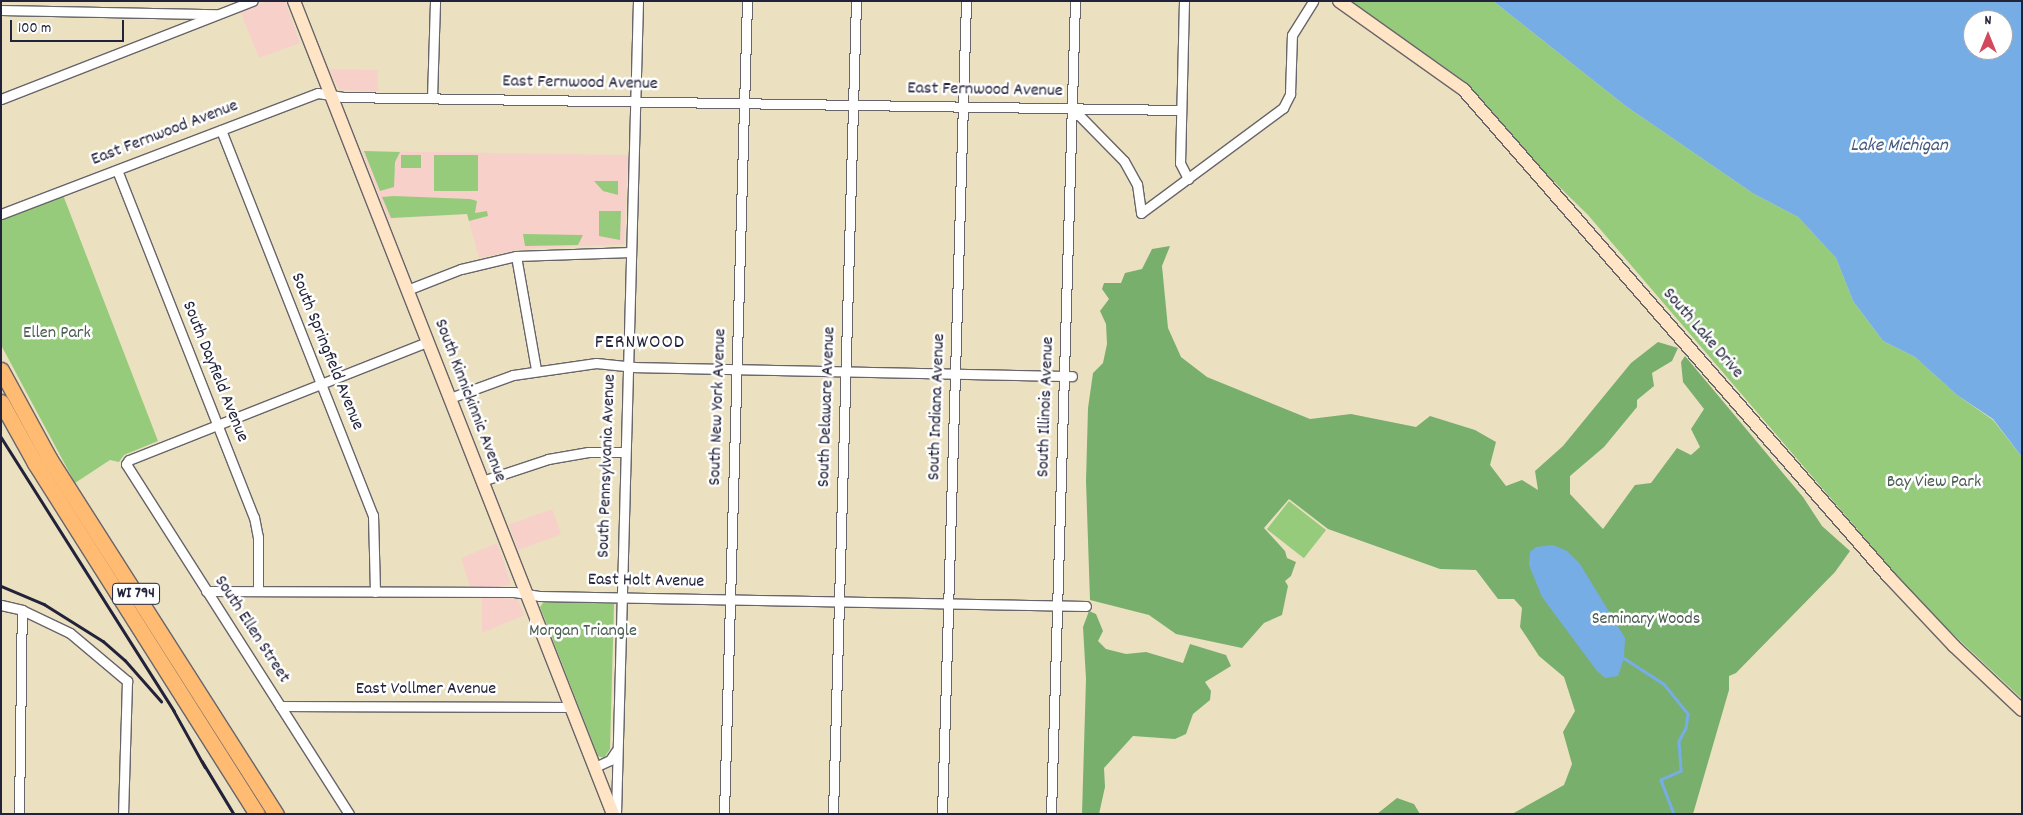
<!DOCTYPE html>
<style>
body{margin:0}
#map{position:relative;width:2023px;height:815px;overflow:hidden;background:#ebe1c0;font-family:Dekko,sans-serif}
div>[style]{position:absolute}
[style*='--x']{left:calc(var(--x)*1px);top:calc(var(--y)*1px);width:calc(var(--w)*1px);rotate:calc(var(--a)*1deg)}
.built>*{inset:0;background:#f7d0ca;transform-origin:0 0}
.green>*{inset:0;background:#96cb7c;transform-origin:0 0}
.forest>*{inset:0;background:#78af6c}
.water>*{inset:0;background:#77ade5}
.stream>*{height:2.5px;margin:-1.25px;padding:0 1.25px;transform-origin:1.25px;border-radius:1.25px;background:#77ade5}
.roads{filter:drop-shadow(1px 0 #68656a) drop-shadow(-1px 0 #68656a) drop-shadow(0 1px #68656a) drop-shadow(0 -1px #68656a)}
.street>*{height:9px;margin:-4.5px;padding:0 4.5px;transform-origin:4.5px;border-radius:4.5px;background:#fff}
.secondary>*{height:12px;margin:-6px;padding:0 6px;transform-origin:6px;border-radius:6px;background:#ffe4c6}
.primary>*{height:15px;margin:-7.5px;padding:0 7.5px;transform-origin:7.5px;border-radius:7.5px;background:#ffbb71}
.rail>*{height:2.5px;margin:-1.25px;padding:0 1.25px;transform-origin:1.25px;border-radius:1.25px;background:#22223b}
span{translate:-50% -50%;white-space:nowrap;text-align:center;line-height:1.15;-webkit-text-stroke:5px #fff;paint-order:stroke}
.shield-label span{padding:1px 4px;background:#fff;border:1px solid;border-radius:4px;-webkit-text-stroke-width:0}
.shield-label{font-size:16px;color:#22223b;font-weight:700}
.street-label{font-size:18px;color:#22223b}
.park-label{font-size:18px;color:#4b5d52}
.water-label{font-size:19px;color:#445a7f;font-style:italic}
.quarter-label{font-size:20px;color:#22223b;letter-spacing:1px}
.frame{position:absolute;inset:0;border:2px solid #22223b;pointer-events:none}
.north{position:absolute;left:1963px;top:10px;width:50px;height:50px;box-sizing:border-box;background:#fff;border:1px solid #a7a7b1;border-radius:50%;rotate:0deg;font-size:14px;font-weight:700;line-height:20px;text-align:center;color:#22223b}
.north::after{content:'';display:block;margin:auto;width:18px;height:22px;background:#d1495b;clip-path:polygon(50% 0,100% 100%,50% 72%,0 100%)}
.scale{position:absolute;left:10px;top:20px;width:114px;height:22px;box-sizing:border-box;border:2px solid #22223b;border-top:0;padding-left:6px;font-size:15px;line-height:18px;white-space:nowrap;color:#22223b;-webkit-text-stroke:4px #fff;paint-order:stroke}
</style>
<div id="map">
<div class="built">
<i style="clip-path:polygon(268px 1px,285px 1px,300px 43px,259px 58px,240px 11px)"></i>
<i style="clip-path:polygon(329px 69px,378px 70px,378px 91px,339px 90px)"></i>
<i style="clip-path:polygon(362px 151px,628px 155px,624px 244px,523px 249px,479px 258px,467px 214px,388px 219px)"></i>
<i style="left:552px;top:509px;width:27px;height:46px;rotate:70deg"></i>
<i style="clip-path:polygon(497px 543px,511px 583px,503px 587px,470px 587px,461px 558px)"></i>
<i style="clip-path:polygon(482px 597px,517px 599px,525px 615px,482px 633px)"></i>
</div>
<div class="green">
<i style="clip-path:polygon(1350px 1px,1493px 1px,1627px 107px,1754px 194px,1798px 217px,1836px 258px,1853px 301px,1883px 341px,1915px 357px,1957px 395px,1993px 420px,2022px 457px,2022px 699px,1923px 606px,1588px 215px,1533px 161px,1464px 81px)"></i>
<i style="clip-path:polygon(364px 151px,400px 152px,395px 162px,394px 187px,380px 191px)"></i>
<i style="left:401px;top:155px;width:20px;height:13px"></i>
<i style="left:434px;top:155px;width:44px;height:36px"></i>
<i style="clip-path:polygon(594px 181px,618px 181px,618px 195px,603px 191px)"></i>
<i style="clip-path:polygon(63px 195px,158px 441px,124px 455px,119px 462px,110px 460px,75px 483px,1px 345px,1px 220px)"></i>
<i style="clip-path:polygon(394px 196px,470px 199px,477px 201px,475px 213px,487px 211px,488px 216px,469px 221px,467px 214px,391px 218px,382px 197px)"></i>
<i style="clip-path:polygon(599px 211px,621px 211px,620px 240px,599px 236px)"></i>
<i style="clip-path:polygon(523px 234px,583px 235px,578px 245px,525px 246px)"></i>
<i style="left:1289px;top:501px;width:47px;height:36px;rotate:38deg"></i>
<i style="clip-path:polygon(545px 600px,614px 604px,610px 749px,604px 758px,598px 756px,540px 607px)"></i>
</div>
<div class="forest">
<i style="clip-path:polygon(1170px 246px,1162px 266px,1168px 328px,1181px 357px,1207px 377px,1310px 419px,1351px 414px,1416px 427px,1430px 416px,1475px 430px,1496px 442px,1490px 465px,1506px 486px,1522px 480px,1538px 490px,1535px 471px,1563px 446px,1631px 363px,1658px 342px,1678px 348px,1672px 361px,1652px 373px,1654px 386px,1637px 400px,1637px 407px,1604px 447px,1570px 476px,1570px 494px,1603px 529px,1635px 485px,1651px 483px,1677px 448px,1691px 455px,1700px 447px,1691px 429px,1704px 409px,1683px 382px,1681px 362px,1685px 356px,1803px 497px,1822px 526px,1850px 551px,1835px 572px,1736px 673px,1729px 676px,1729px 690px,1693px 814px,1512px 814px,1564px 785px,1572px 764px,1563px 732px,1575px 711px,1564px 677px,1539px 656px,1520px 627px,1522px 608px,1514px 599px,1498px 599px,1476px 570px,1440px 569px,1328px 529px,1289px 499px,1264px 528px,1285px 551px,1287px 558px,1296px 562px,1291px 576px,1285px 581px,1288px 586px,1282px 615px,1264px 623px,1242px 648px,1176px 634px,1149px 615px,1090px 600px,1086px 481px,1088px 408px,1093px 373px,1103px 363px,1107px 344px,1106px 324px,1100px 311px,1109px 299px,1102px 289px,1104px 283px,1121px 283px,1125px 273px,1142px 269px,1152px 249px)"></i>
<i style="clip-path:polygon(1089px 611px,1096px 614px,1103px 631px,1098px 641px,1106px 649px,1126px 654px,1146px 652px,1183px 663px,1190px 644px,1226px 655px,1231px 666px,1205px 682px,1211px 691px,1210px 700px,1193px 714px,1186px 734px,1175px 739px,1133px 736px,1104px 768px,1105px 787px,1099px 814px,1082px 814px,1086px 679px,1083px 627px)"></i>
<i style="clip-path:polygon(1397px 798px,1414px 804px,1420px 814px,1377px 814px)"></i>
</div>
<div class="water">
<i style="clip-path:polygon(evenodd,1493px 1px,2022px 1px,2022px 457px,1993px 419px,1957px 395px,1915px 357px,1883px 341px,1853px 301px,1836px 258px,1798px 217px,1754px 194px,1627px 107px,1493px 1px,1973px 20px,2003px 20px,2003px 50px,1973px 50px,1973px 20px)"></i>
<i style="clip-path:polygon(1553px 545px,1567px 551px,1580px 564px,1625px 638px,1624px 658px,1618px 676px,1605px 678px,1597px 671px,1542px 597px,1529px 565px,1530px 552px,1536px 547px)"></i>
</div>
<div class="stream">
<i style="--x:1624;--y:658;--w:48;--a:33"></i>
<i style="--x:1664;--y:684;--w:38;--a:51"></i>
<i style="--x:1688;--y:714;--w:14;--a:98"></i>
<i style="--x:1686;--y:728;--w:15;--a:118"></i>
<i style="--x:1679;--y:741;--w:30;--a:86"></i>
<i style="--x:1681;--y:771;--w:22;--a:156"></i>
<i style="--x:1661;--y:780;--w:36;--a:69"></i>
</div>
<div class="roads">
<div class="street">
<i style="--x:1184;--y:1;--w:162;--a:91.4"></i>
<i style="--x:1180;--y:163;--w:18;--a:63"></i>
<i style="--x:1;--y:10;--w:215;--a:1.1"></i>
<i style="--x:432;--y:98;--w:97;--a:-88.2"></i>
<i style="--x:1;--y:99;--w:270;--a:-21.3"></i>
<i style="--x:1072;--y:108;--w:74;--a:45.5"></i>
<i style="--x:1124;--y:161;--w:26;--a:61"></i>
<i style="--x:1137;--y:184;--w:29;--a:82"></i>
<i style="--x:1141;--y:213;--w:177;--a:-36.5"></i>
<i style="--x:1283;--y:108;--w:16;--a:-63"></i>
<i style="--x:1290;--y:94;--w:59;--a:-88.1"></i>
<i style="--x:1292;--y:35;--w:40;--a:-58"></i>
<i style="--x:221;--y:130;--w:414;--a:68.5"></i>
<i style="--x:373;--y:515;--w:77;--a:88.5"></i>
<i style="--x:117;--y:170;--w:373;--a:68.5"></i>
<i style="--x:254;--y:517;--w:20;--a:79"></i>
<i style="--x:258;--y:537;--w:54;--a:90"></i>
<i style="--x:1;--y:214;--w:339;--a:-20.9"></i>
<i style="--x:318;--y:93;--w:24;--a:9"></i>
<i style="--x:342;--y:97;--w:839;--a:0.89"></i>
<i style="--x:516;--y:256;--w:116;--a:80"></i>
<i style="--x:407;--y:290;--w:58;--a:-21.3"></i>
<i style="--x:461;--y:269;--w:57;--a:-13.3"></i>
<i style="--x:516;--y:256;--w:115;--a:-2"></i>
<i style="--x:450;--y:398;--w:67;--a:-20.1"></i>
<i style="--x:513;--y:375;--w:84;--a:-8.2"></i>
<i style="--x:596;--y:363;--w:39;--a:6"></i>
<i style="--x:635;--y:367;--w:437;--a:1.2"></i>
<i style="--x:482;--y:481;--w:70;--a:-18.4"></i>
<i style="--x:548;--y:459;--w:41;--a:-9.9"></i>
<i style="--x:588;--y:452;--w:37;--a:0"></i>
<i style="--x:206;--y:591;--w:308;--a:0.2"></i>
<i style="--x:514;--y:592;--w:25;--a:9"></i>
<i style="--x:539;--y:596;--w:547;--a:1.05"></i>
<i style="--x:1;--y:605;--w:22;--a:13"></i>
<i style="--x:22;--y:610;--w:53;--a:25.6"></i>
<i style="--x:70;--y:633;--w:75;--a:40.1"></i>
<i style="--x:127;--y:681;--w:133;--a:91.7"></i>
<i style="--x:280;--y:706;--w:291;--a:0.2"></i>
<i style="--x:595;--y:767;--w:17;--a:-25"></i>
<i style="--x:610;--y:760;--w:11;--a:-56"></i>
<i style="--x:19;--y:814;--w:204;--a:-89.2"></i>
<i style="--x:349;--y:814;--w:415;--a:-122.5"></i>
<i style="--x:126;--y:464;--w:5;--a:-53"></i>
<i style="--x:129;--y:460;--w:321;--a:-21.6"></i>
<i style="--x:616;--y:814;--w:813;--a:-88.45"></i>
<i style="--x:724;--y:814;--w:813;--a:-88.38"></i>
<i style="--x:833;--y:814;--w:813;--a:-88.38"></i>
<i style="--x:942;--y:814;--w:813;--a:-88.31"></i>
<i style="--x:1051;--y:814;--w:813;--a:-88.31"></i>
</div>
<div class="secondary">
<i style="--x:294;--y:1;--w:873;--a:68.58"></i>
<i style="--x:1339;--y:1;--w:152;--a:35.4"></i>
<i style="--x:1463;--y:89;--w:648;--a:48.88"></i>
<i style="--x:1889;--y:577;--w:95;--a:46.7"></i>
<i style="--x:1954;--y:646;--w:93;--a:43.3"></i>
</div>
<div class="primary">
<i style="--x:1;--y:370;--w:100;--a:61.4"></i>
<i style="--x:49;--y:458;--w:422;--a:57.5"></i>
<i style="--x:1;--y:402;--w:70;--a:60.9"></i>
<i style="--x:35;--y:463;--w:415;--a:57.7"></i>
</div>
</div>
<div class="rail">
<i style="--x:1;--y:437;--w:324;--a:57.7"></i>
<i style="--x:174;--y:711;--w:64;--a:61"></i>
<i style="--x:1;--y:586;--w:47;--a:22.7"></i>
<i style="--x:44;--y:604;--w:70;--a:32.1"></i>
<i style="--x:103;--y:641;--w:29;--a:41"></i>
<i style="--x:125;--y:660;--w:55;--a:48.7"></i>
<i style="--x:202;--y:761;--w:62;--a:58.9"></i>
</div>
<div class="shield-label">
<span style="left:136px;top:594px">WI 794</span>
</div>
<div class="street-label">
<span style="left:580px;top:84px;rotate:1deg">East Fernwood Avenue</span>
<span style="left:985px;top:91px;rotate:1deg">East Fernwood Avenue</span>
<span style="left:165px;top:134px;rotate:-21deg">East Fernwood Avenue</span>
<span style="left:1702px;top:334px;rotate:49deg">South Lake Drive</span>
<span style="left:326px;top:352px;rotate:68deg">South Springfield Avenue</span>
<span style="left:214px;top:372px;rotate:68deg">South Dayfield Avenue</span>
<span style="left:469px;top:401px;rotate:69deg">South Kinnickinnic Avenue</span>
<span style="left:719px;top:407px;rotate:-88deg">South New York Avenue</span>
<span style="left:828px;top:407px;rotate:-88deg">South Delaware Avenue</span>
<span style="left:938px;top:407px;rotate:-88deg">South Indiana Avenue</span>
<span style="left:1047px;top:407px;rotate:-88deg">South Illinois Avenue</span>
<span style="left:608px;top:466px;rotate:-88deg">South Pennsylvania Avenue</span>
<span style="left:646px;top:582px;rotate:1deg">East Holt Avenue</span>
<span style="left:251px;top:630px;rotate:57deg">South Ellen Street</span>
<span style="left:426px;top:690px">East Vollmer Avenue</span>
</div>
<div class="park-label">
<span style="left:57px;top:334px">Ellen Park</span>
<span style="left:1934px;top:483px">Bay View Park</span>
<span style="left:1646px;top:620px">Seminary Woods</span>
<span style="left:583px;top:632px">Morgan Triangle</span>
</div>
<div class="water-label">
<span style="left:1899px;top:147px">Lake Michigan</span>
</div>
<div class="quarter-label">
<span style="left:640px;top:343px">FERNWOOD</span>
</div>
<div class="frame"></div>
<div class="north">N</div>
<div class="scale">100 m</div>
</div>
